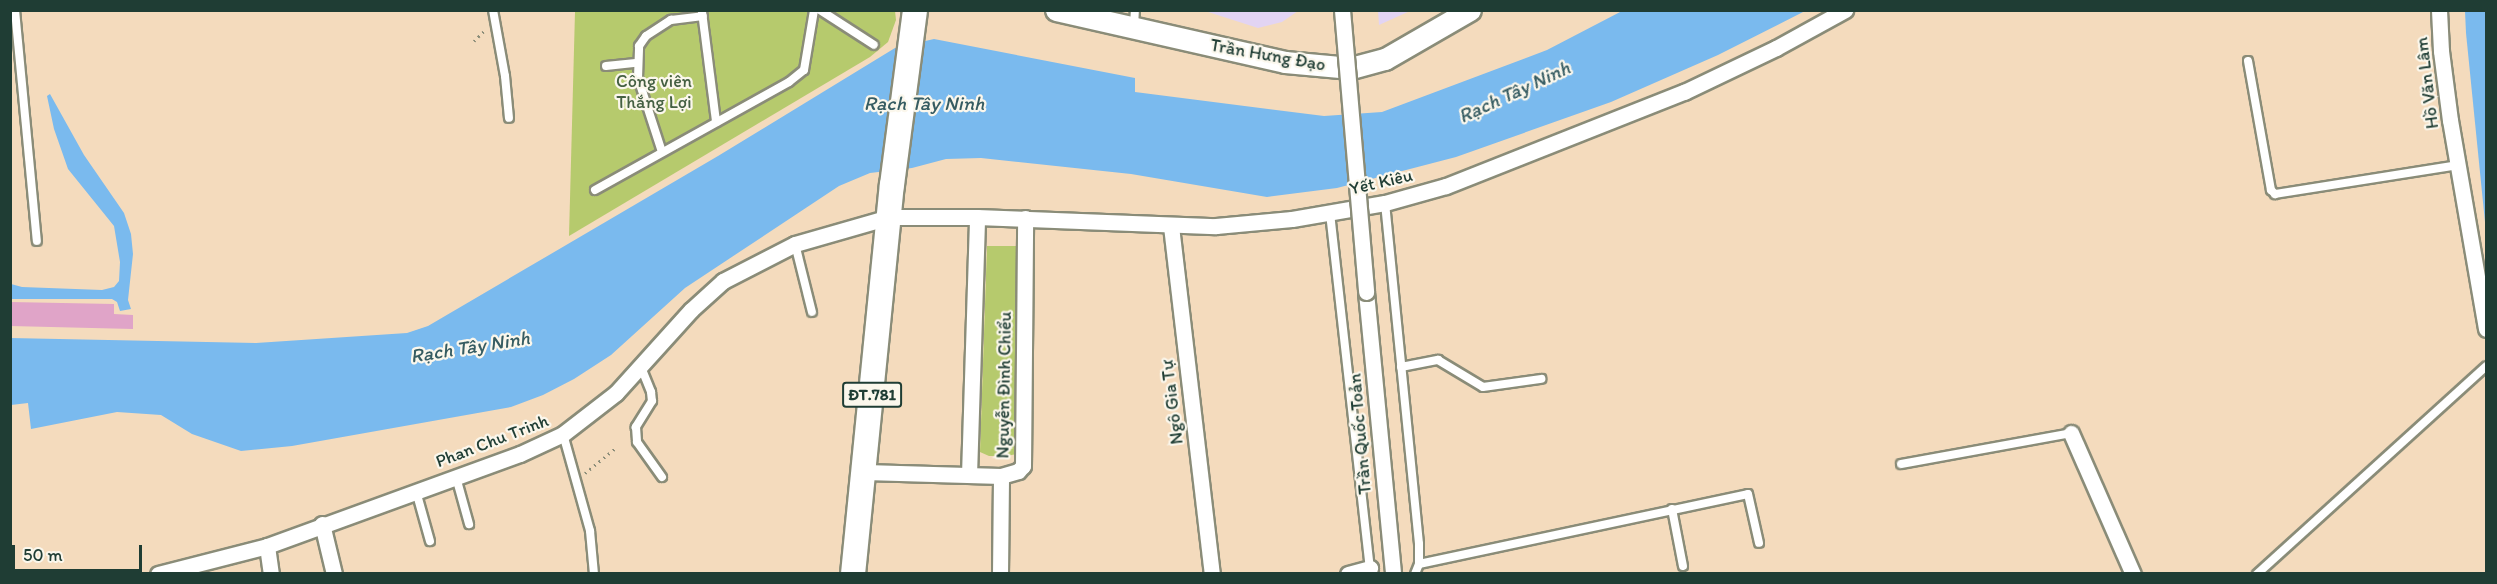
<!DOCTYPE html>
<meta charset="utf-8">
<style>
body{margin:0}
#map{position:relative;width:2497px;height:584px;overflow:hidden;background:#f4dbbd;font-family:Itim,sans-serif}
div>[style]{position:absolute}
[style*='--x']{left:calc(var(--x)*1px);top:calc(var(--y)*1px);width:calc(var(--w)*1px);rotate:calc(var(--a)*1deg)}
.built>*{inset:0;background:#e2d4f3}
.green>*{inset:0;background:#b6ca6d}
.water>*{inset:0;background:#7abaee}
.building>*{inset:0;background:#e0a4c8}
.path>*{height:3px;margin-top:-1.5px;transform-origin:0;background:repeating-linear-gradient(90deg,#8a8c78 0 1.5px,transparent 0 6px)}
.roads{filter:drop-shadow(2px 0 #8a8c78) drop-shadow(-2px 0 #8a8c78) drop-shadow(0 2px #8a8c78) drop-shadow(0 -2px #8a8c78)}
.lane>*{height:8px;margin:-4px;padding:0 4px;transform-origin:4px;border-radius:4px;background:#fff}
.street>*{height:15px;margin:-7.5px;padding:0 7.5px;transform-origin:7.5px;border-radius:7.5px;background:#fff}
.secondary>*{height:21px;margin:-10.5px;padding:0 10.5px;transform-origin:10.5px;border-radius:10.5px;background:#fff}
.primary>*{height:24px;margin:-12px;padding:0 12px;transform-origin:12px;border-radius:12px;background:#fff}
.bridges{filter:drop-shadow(2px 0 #8a8c78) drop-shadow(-2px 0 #8a8c78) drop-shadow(0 2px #8a8c78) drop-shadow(0 -2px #8a8c78)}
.street-bridge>*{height:15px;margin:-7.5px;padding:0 7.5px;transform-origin:7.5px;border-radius:7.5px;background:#fff}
span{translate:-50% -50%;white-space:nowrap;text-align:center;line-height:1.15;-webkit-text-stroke:4.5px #fbf7ec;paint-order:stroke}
.shield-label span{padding:2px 4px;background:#fbf7ec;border:2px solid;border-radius:4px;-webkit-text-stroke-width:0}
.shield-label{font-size:16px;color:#1f3d34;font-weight:700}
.street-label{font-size:18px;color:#1f3d34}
.park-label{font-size:18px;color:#456042}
.water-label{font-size:20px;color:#365c62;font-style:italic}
.frame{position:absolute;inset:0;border:12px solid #1f3d34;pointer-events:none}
.scale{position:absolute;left:12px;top:545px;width:130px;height:27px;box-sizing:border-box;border:3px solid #1f3d34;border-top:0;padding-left:8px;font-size:18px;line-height:21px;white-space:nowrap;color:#1f3d34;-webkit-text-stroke:4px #fbf7ec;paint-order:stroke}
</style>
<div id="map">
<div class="built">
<i style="clip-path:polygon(1378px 10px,1410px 10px,1410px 11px,1379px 25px)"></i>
<i style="clip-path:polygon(1205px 11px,1298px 11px,1282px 22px,1258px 28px)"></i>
</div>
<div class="green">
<i style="clip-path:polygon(599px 10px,895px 11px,896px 20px,888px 42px,870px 57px,569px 236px,575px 12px)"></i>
<i style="clip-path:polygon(987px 246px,1018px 246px,1017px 454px,1006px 456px,989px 456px,980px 452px)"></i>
</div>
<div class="water">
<i style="clip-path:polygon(1622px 11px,1805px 11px,1718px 55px,1611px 102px,1456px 157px,1337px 188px,1267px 197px,1131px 174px,981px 158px,946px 159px,912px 168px,870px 173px,839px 186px,685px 288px,611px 355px,574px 379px,543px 395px,511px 407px,292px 446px,241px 451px,192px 434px,161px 415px,117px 412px,31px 429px,28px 403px,11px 405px,10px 338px,256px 343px,407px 333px,428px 326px,718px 156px,895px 48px,934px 39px,1135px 78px,1135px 92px,1324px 116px,1382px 112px,1547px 50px)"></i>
<i style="clip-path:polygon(2465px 11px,2486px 11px,2486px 232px,2466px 33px)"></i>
<i style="clip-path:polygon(50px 94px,84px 155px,124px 213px,131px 234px,133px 254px,128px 300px,131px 309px,120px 311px,117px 302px,112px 299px,11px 299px,11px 284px,22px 287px,102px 290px,114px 287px,119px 281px,120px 262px,114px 226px,68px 169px,54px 129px,47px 96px)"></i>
</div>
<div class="building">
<i style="clip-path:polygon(10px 302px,114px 304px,114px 314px,133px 315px,133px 329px,10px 326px)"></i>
</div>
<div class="path">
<i style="--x:474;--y:41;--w:16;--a:-45"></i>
<i style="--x:585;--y:473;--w:41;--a:-39.1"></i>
</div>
<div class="roads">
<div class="lane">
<i style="--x:15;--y:10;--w:232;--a:84.6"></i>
<i style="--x:493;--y:10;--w:67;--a:79.7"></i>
<i style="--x:505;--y:76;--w:42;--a:84.6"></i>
<i style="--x:820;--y:10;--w:64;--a:32.9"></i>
<i style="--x:702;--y:12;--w:111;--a:82.7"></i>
<i style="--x:1134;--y:27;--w:17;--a:-87"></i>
<i style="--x:2248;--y:61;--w:131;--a:79.9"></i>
<i style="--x:2271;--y:190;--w:6;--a:45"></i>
<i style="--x:2275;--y:194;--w:185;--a:-9"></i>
<i style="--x:606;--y:66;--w:30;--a:-6"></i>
<i style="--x:662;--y:152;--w:78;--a:-108"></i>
<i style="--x:638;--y:78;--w:32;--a:-88"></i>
<i style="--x:639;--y:46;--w:12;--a:-55"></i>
<i style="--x:646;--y:36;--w:30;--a:-33"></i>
<i style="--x:671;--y:20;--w:32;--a:-7"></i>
<i style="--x:595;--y:190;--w:222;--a:-29.1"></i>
<i style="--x:789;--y:82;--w:19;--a:-39"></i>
<i style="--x:804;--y:70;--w:61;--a:-80.5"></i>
<i style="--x:1385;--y:203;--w:343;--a:84.3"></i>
<i style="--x:1419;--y:544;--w:20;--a:90"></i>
<i style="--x:1419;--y:564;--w:11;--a:112"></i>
<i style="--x:1330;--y:213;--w:358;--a:83.6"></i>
<i style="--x:795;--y:244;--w:70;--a:76"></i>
<i style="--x:641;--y:367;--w:27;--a:68"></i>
<i style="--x:651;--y:392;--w:9;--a:84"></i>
<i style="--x:652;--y:401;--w:31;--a:122"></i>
<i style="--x:636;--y:427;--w:15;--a:86"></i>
<i style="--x:637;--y:442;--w:43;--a:54.5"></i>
<i style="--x:1401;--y:367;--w:38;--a:-11"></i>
<i style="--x:1438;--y:360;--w:52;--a:31"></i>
<i style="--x:1483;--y:387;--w:59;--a:-7.9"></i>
<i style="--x:563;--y:434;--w:101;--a:74.4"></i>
<i style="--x:590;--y:531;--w:43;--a:84.7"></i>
<i style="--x:1901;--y:464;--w:173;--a:-10.3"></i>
<i style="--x:456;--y:477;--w:49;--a:74.5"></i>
<i style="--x:416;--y:491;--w:52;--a:74.4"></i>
<i style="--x:1672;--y:509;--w:58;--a:79.1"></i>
<i style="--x:1419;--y:564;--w:336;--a:-12"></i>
<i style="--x:1748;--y:494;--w:50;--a:77.3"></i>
<i style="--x:2257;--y:574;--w:309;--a:-42.2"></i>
</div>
<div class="street">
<i style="--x:2439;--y:10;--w:41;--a:87.2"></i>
<i style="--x:2441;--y:51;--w:70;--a:82.6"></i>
<i style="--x:2450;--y:120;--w:212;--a:80.2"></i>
<i style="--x:1171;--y:226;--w:350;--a:83.3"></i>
<i style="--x:1366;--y:292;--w:283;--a:84.5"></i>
<i style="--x:2071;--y:433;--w:154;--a:66.3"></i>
<i style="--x:865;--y:472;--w:136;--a:1.7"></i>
<i style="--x:1001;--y:476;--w:18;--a:-16"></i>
<i style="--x:1018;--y:471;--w:7;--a:-45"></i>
<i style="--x:1023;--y:466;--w:248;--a:-89.5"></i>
<i style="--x:969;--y:475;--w:258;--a:-88.2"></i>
<i style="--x:322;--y:524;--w:51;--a:76.5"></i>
<i style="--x:267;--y:546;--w:28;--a:82"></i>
<i style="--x:158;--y:574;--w:113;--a:-14.4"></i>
<i style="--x:267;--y:546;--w:269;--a:-20"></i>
<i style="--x:520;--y:454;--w:47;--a:-24.9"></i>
<i style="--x:563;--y:434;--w:67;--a:-37.7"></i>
<i style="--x:616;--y:393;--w:112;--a:-47.9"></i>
<i style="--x:691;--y:310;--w:43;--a:-42.2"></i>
<i style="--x:723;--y:281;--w:81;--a:-27.2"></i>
<i style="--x:795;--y:244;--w:98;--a:-16"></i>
<i style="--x:889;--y:217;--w:88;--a:0"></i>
<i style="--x:977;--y:217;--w:239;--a:2.2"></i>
<i style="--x:1216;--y:226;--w:76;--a:-5.3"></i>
<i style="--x:1292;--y:219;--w:94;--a:-9.8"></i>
<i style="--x:1385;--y:203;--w:63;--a:-15.6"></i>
<i style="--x:1446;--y:186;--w:256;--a:-21.6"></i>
<i style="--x:1684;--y:92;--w:102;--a:-25.6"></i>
<i style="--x:1776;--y:48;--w:79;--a:-28.8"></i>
<i style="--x:1000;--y:574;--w:98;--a:-89.4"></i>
<i style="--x:1348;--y:574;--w:23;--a:-15"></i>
</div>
<div class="secondary">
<i style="--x:1056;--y:10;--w:235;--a:12.8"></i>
<i style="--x:1285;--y:62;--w:66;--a:5.2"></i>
<i style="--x:1351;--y:68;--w:35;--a:-15"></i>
<i style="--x:1385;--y:59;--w:98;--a:-30"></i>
</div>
<div class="primary">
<i style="--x:853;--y:574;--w:391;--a:-84.3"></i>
<i style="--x:892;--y:185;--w:177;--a:-82.5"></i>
</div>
</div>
<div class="bridges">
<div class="street-bridge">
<i style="--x:1342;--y:10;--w:283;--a:85.1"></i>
</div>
</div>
<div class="shield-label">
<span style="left:872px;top:395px">ĐT.781</span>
</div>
<div class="street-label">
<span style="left:1268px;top:55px;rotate:10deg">Trần Hưng Đạo</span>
<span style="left:2427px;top:83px;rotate:-97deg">Hồ Văn Lâm</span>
<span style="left:1381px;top:182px;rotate:-13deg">Yết Kiêu</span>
<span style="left:1004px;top:385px;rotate:-89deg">Nguyễn Đình Chiểu</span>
<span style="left:1172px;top:402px;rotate:-97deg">Ngô Gia Tự</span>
<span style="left:1360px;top:434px;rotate:-95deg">Trần Quốc Toản</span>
<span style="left:492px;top:441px;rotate:-21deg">Phan Chu Trinh</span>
</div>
<div class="park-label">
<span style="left:654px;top:92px">Công viên<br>Thắng Lợi</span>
</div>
<div class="water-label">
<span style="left:1514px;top:92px;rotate:-25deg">Rạch Tây Ninh</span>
<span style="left:924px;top:103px">Rạch Tây Ninh</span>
<span style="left:470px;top:347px;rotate:-9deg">Rạch Tây Ninh</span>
</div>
<div class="frame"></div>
<div class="scale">50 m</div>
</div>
